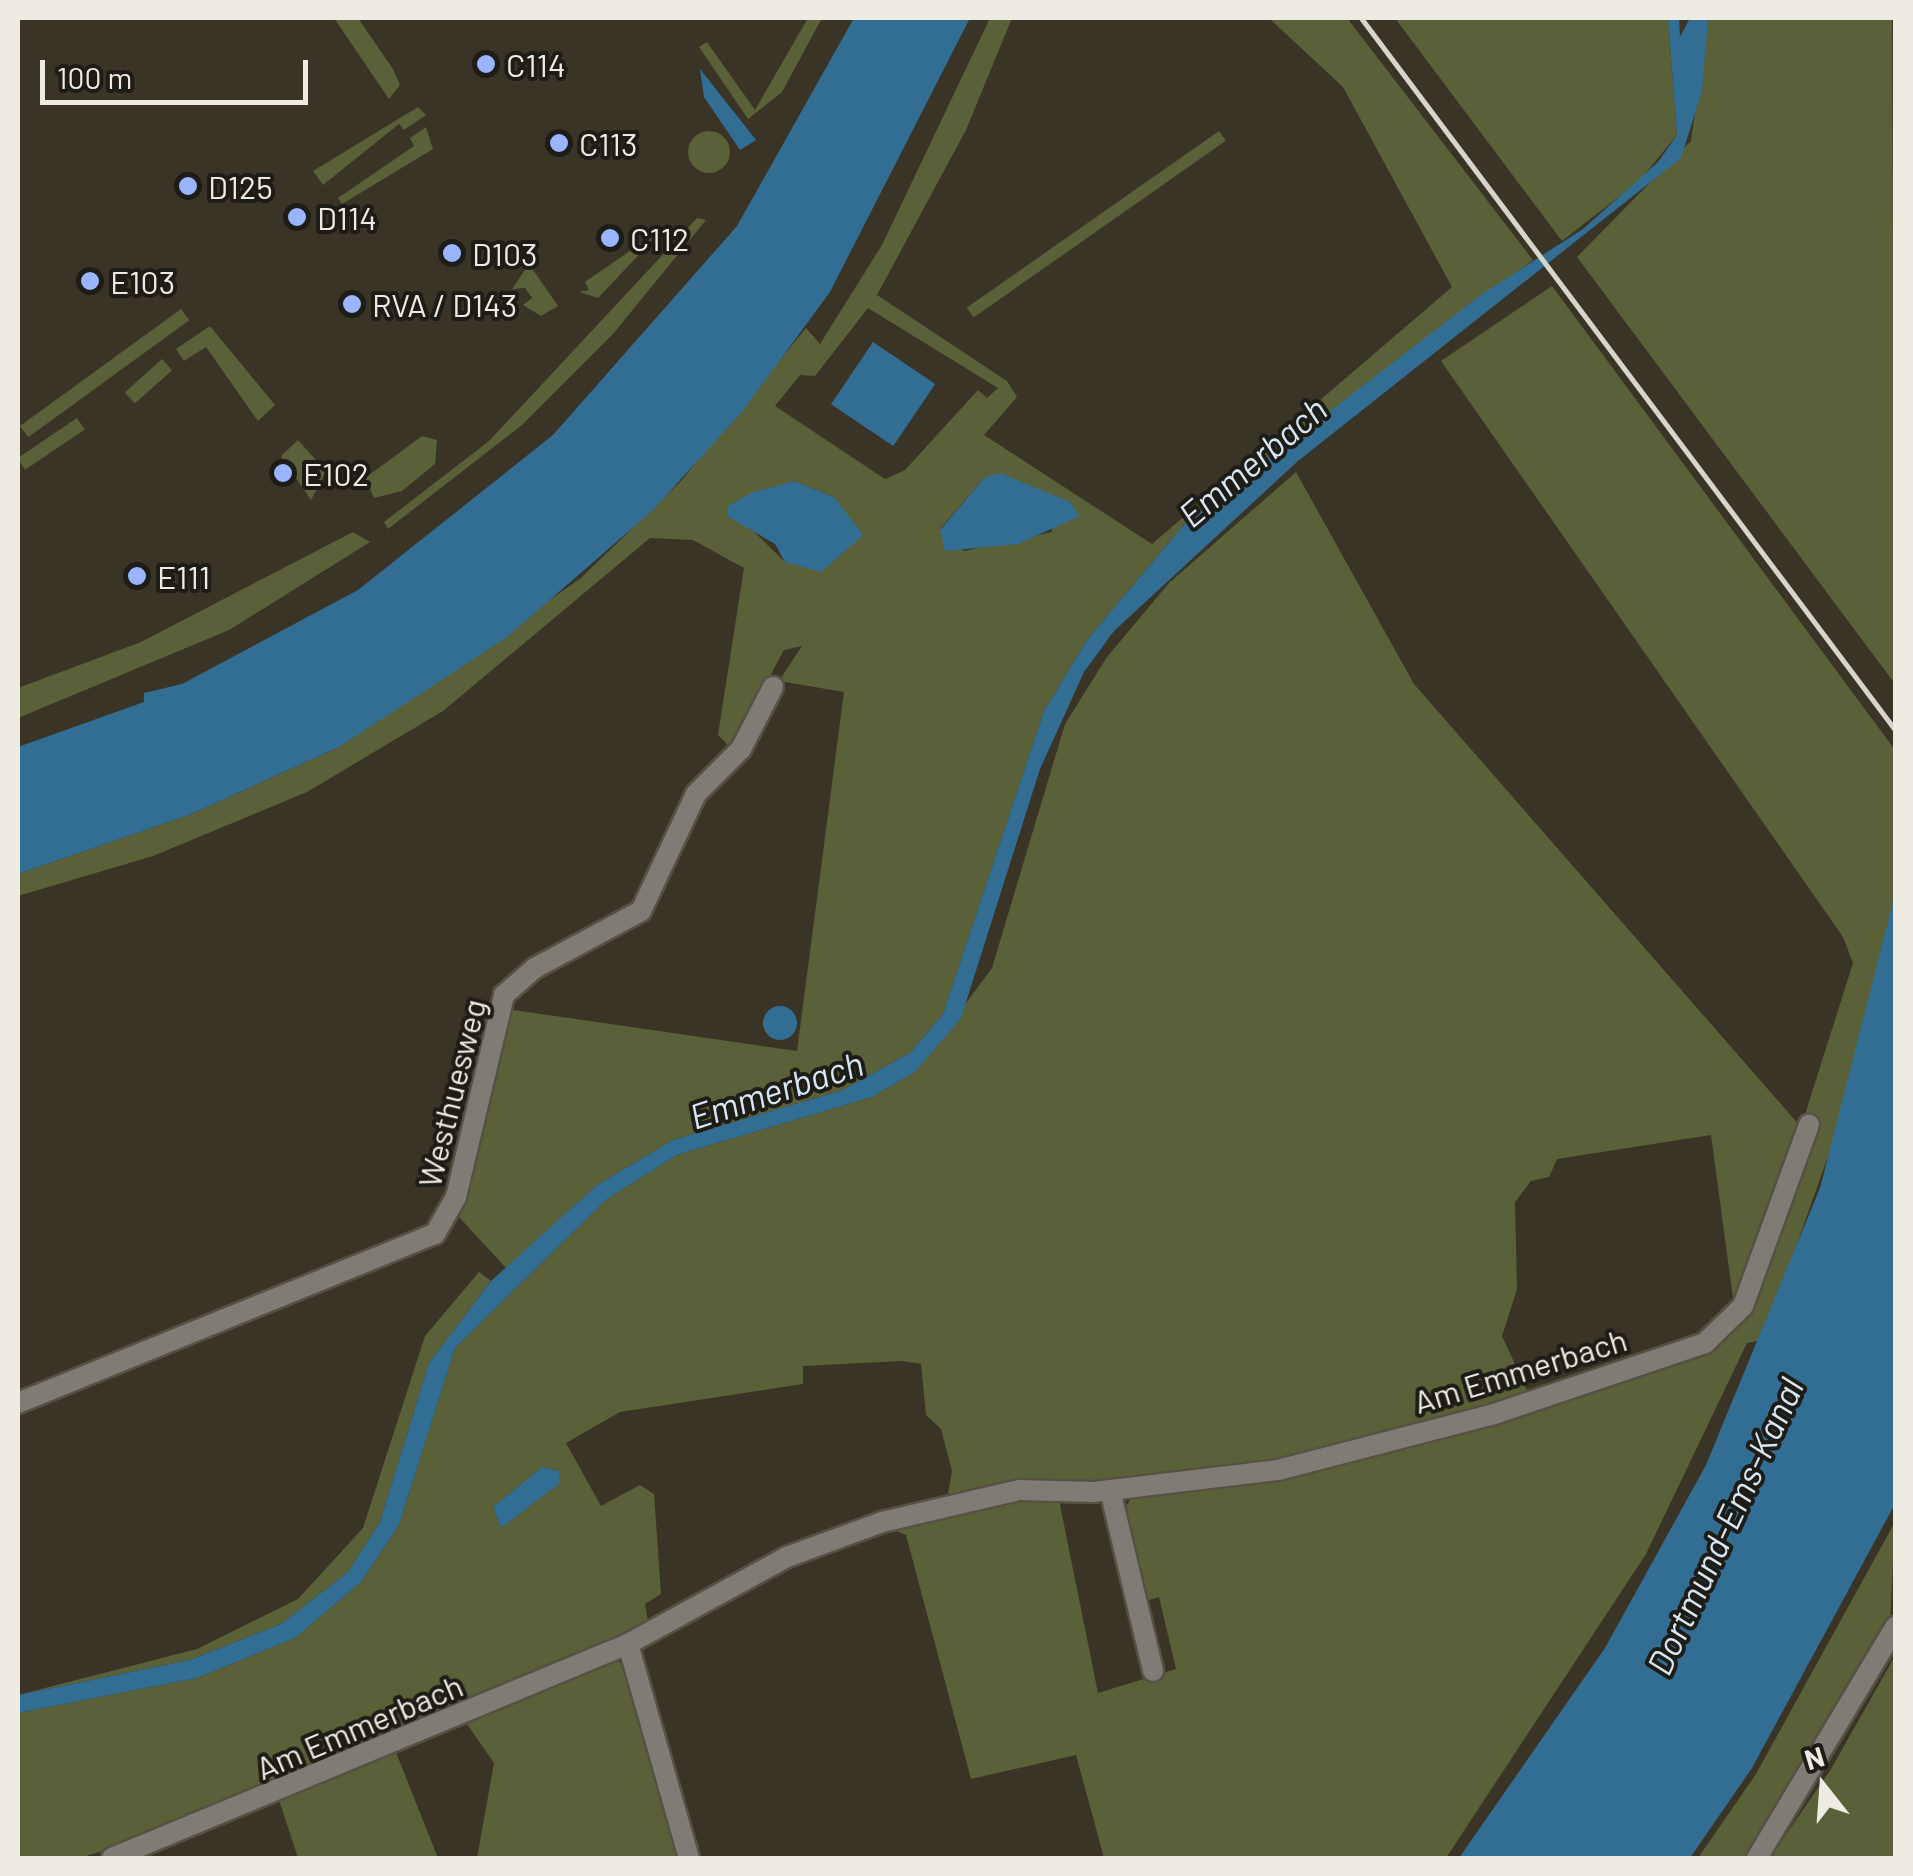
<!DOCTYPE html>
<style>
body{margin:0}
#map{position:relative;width:1913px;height:1876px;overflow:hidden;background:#3a3426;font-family:Barlow,sans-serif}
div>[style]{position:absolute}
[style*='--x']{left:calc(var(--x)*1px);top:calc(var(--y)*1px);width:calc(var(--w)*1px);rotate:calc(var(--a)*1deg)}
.green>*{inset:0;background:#5a6038;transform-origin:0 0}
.round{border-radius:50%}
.water>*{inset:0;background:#326d94;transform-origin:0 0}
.roads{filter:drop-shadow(2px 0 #575144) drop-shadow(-2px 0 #575144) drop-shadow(0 2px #575144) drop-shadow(0 -2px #575144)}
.minor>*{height:20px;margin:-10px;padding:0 10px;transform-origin:10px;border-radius:10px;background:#7f7c75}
.rail>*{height:5px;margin:-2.5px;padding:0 2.5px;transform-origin:2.5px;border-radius:2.5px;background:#d8d5cb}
.dots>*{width:28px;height:28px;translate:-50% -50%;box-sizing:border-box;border:5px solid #1e1c16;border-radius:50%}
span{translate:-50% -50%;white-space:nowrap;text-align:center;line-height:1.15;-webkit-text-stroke:8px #1e1c16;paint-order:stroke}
.poi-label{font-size:32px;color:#eeebe2}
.left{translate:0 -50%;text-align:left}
.street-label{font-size:32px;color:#eeebe2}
.water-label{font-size:35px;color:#d7e6f2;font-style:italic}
.frame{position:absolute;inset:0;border:20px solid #eeebe2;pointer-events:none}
.north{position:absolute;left:1773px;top:1736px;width:100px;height:100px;-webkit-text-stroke:8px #1e1c16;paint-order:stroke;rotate:343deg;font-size:28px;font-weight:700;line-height:40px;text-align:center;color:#eeebe2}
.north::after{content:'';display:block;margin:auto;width:35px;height:45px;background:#eeebe2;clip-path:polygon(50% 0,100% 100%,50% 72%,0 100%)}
.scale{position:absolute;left:40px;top:60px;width:268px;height:45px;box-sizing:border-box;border:5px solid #eeebe2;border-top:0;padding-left:12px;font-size:30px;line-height:35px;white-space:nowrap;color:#eeebe2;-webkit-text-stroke:8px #1e1c16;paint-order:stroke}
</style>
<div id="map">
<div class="green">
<i style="clip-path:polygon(334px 18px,358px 18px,393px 69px,400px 85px,389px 99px)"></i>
<i style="clip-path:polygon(808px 18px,822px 18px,782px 92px,748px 119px,699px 47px,707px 42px,755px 110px)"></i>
<i style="clip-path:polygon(evenodd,990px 18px,1012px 18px,966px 130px,877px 295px,1007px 381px,1017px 397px,984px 435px,1152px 544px,1452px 287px,1343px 87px,1269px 18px,1347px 18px,1533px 260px,1187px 521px,1087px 640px,1044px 711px,943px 1014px,911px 1052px,843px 1090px,673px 1140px,597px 1185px,506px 1268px,457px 1215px,507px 1009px,797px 1051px,844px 692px,779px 681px,802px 646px,784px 650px,731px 748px,718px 735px,744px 568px,693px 540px,650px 538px,443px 711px,307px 792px,153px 856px,18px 896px,18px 874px,189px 815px,339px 747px,581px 578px,681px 481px,806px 328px,820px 344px,882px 245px,990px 18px,868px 308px,998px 388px,987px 398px,978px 390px,905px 470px,885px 479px,775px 406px,800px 375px,815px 376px,868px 308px,990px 18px,985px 477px,1047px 493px,1052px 532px,964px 551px,940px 529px,985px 477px,990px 18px,794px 481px,834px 497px,785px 562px,728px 506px,794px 481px)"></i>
<i style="clip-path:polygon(1395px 18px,1668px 18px,1677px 135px,1639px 181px,1562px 241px)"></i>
<i style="clip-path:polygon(1708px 18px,1892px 18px,1895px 684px,1577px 257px,1691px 141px)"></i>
<i style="clip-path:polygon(418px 107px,426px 115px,404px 130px,399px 124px,323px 185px,313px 171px)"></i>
<i style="clip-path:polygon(426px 127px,433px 149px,342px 204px,338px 198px,414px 146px,410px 138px)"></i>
<i style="left:1219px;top:131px;width:12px;height:308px;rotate:55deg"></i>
<i class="round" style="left:688px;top:131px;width:42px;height:42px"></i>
<i style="clip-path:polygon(697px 218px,706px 220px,613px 334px,522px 425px,388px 529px,384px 522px,489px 441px)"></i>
<i style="clip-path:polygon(666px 226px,598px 298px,579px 292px,589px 290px,585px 282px)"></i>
<i style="clip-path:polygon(529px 264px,558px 306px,541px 316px,523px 305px,532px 298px,525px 288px,512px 289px)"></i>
<i style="clip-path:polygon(evenodd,1552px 286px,1895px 750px,1895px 894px,1849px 1097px,1763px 1340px,1747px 1343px,1646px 1554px,1446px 1858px,1104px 1858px,1076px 1755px,971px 1779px,906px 1535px,885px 1526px,980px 1500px,1058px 1495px,1098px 1693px,1176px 1669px,1159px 1597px,1146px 1601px,1123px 1511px,1132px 1497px,1308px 1471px,1278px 1462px,947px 1499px,952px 1471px,941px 1429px,926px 1415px,921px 1364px,902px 1361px,803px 1366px,803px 1384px,620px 1412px,566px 1443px,601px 1506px,640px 1485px,654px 1494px,661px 1594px,645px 1604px,649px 1627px,175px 1828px,80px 1858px,18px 1858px,18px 1713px,197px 1678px,295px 1638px,361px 1582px,399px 1525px,455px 1348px,607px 1199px,677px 1155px,872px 1097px,915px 1072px,992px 968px,1065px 724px,1107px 657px,1169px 583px,1296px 472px,1414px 684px,1801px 1127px,1853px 963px,1843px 937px,1441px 361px,1552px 286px,1711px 1135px,1733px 1298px,1711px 1344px,1486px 1418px,1530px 1397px,1502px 1336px,1517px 1289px,1515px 1202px,1531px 1181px,1549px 1177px,1557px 1159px,1711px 1135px,1552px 286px,542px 1467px,559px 1471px,559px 1483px,501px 1528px,493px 1507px,542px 1467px)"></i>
<i style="left:181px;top:309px;width:14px;height:199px;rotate:54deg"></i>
<i style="clip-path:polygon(210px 326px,275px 405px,258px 421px,206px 347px,184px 361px,176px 349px)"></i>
<i style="left:162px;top:359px;width:15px;height:50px;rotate:48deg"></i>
<i style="left:77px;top:418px;width:14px;height:72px;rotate:56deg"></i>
<i style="clip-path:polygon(422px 436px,437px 440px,435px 464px,402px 491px,374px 498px,365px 478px)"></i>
<i style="clip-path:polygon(298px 440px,326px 471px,311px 500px,281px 456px)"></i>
<i style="clip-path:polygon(353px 532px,370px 542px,229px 630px,18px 718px,18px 688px,141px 642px)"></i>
<i style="clip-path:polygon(479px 1272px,491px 1281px,429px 1363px,380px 1522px,348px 1572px,281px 1624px,190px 1660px,18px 1695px,197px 1649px,298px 1599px,363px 1528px,425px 1336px)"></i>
<i style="clip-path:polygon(1895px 1522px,1890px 1623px,1749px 1858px,1698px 1858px,1756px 1774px)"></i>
<i style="clip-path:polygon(1895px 1656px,1895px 1858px,1770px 1858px,1831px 1769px)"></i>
<i style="clip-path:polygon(607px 1658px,632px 1667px,685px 1858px,477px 1858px,494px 1763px,465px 1721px)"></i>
<i style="clip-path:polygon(395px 1750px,438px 1858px,298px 1858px,279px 1800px)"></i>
</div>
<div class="water">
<i style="clip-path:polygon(854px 18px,970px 18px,830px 292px,741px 413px,652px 511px,507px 637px,339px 747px,189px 815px,18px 874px,18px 747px,144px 702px,144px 693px,182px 684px,358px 590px,553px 435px,737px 226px)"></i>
<i style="clip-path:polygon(1668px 18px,1679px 18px,1680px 37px,1690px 18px,1708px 18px,1702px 91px,1681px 158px,1298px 461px,1114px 631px,1084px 672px,1040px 769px,961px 1018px,915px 1072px,872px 1097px,677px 1155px,607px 1199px,455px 1348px,399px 1525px,361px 1582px,295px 1638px,197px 1678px,18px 1713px,18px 1695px,190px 1660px,281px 1624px,348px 1572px,380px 1522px,429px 1363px,491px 1281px,597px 1185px,673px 1140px,843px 1090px,911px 1052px,943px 1014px,1044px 711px,1087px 640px,1187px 521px,1482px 294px,1583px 229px,1658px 162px,1677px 135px)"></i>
<i style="clip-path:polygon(700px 69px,756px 140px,740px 150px,704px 97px)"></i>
<i style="left:873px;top:342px;width:75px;height:75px;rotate:34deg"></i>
<i style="clip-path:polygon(1000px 473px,1070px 502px,1080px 516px,1018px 544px,945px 551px,940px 530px,985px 477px)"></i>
<i style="clip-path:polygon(794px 481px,834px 497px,863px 535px,821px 572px,785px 562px,775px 544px,727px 516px,728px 506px,751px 493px)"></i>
<i style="clip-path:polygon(1895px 894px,1895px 1504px,1752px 1768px,1690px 1858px,1459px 1858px,1605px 1648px,1706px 1465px,1820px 1188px)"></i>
<i class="round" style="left:763px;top:1006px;width:34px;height:34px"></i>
<i style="clip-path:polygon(542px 1467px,559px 1471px,560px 1483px,501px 1528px,493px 1507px)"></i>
</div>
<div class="roads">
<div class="minor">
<i style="--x:18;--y:1403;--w:450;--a:-22.1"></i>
<i style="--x:435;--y:1234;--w:43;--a:-60.4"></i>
<i style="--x:456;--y:1197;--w:208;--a:-76.6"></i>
<i style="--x:504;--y:995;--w:41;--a:-41.1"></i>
<i style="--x:535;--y:968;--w:120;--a:-28.3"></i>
<i style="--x:641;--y:911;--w:129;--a:-64.8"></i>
<i style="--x:696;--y:794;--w:64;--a:-45"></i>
<i style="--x:741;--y:749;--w:70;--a:-62.7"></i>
<i style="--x:1110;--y:1490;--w:186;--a:76.6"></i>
<i style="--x:628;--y:1644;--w:223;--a:74.1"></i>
<i style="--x:112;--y:1858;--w:559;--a:-22.53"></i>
<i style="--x:628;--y:1644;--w:181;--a:-28.7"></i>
<i style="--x:787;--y:1557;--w:101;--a:-20.2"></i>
<i style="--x:882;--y:1522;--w:142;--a:-13.1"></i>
<i style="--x:1020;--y:1490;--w:74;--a:1.5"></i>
<i style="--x:1094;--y:1492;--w:185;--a:-6.8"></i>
<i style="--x:1278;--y:1470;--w:223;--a:-14.5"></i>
<i style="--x:1494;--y:1414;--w:223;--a:-18.6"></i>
<i style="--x:1705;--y:1343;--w:53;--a:-44.2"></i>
<i style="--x:1743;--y:1306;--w:193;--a:-70"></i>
<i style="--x:1757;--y:1858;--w:270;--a:-59.1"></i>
</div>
</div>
<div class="rail">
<i style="--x:1361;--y:18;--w:891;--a:53.12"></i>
</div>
<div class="dots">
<i style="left:486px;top:64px;background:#9ab5fd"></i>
<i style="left:559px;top:143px;background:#9ab5fd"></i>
<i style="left:188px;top:186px;background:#9ab5fd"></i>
<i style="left:297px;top:217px;background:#9ab5fd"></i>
<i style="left:610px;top:238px;background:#9ab5fd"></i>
<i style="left:452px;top:253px;background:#9ab5fd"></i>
<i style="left:90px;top:281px;background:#9ab5fd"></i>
<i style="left:352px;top:304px;background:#9ab5fd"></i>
<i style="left:283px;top:473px;background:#9ab5fd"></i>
<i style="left:137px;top:576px;background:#9ab5fd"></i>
</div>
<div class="poi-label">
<span class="left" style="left:506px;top:64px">C114</span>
<span class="left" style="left:579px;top:143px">C113</span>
<span class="left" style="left:208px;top:186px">D125</span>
<span class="left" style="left:317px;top:217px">D114</span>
<span class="left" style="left:630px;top:238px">C112</span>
<span class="left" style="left:472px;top:253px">D103</span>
<span class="left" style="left:110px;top:281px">E103</span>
<span class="left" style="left:372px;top:304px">RVA / D143</span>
<span class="left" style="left:303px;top:473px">E102</span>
<span class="left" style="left:157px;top:576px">E111</span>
</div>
<div class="street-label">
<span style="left:451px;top:1093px;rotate:-76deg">Westhuesweg</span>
<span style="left:1520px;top:1370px;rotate:-17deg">Am Emmerbach</span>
<span style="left:359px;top:1726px;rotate:-23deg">Am Emmerbach</span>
</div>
<div class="water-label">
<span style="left:1252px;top:461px;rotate:-40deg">Emmerbach</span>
<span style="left:776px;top:1089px;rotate:-18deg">Emmerbach</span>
<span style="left:1724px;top:1526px;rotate:-65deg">Dortmund-Ems-Kanal</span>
</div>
<div class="frame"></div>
<div class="north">N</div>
<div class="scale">100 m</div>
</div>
